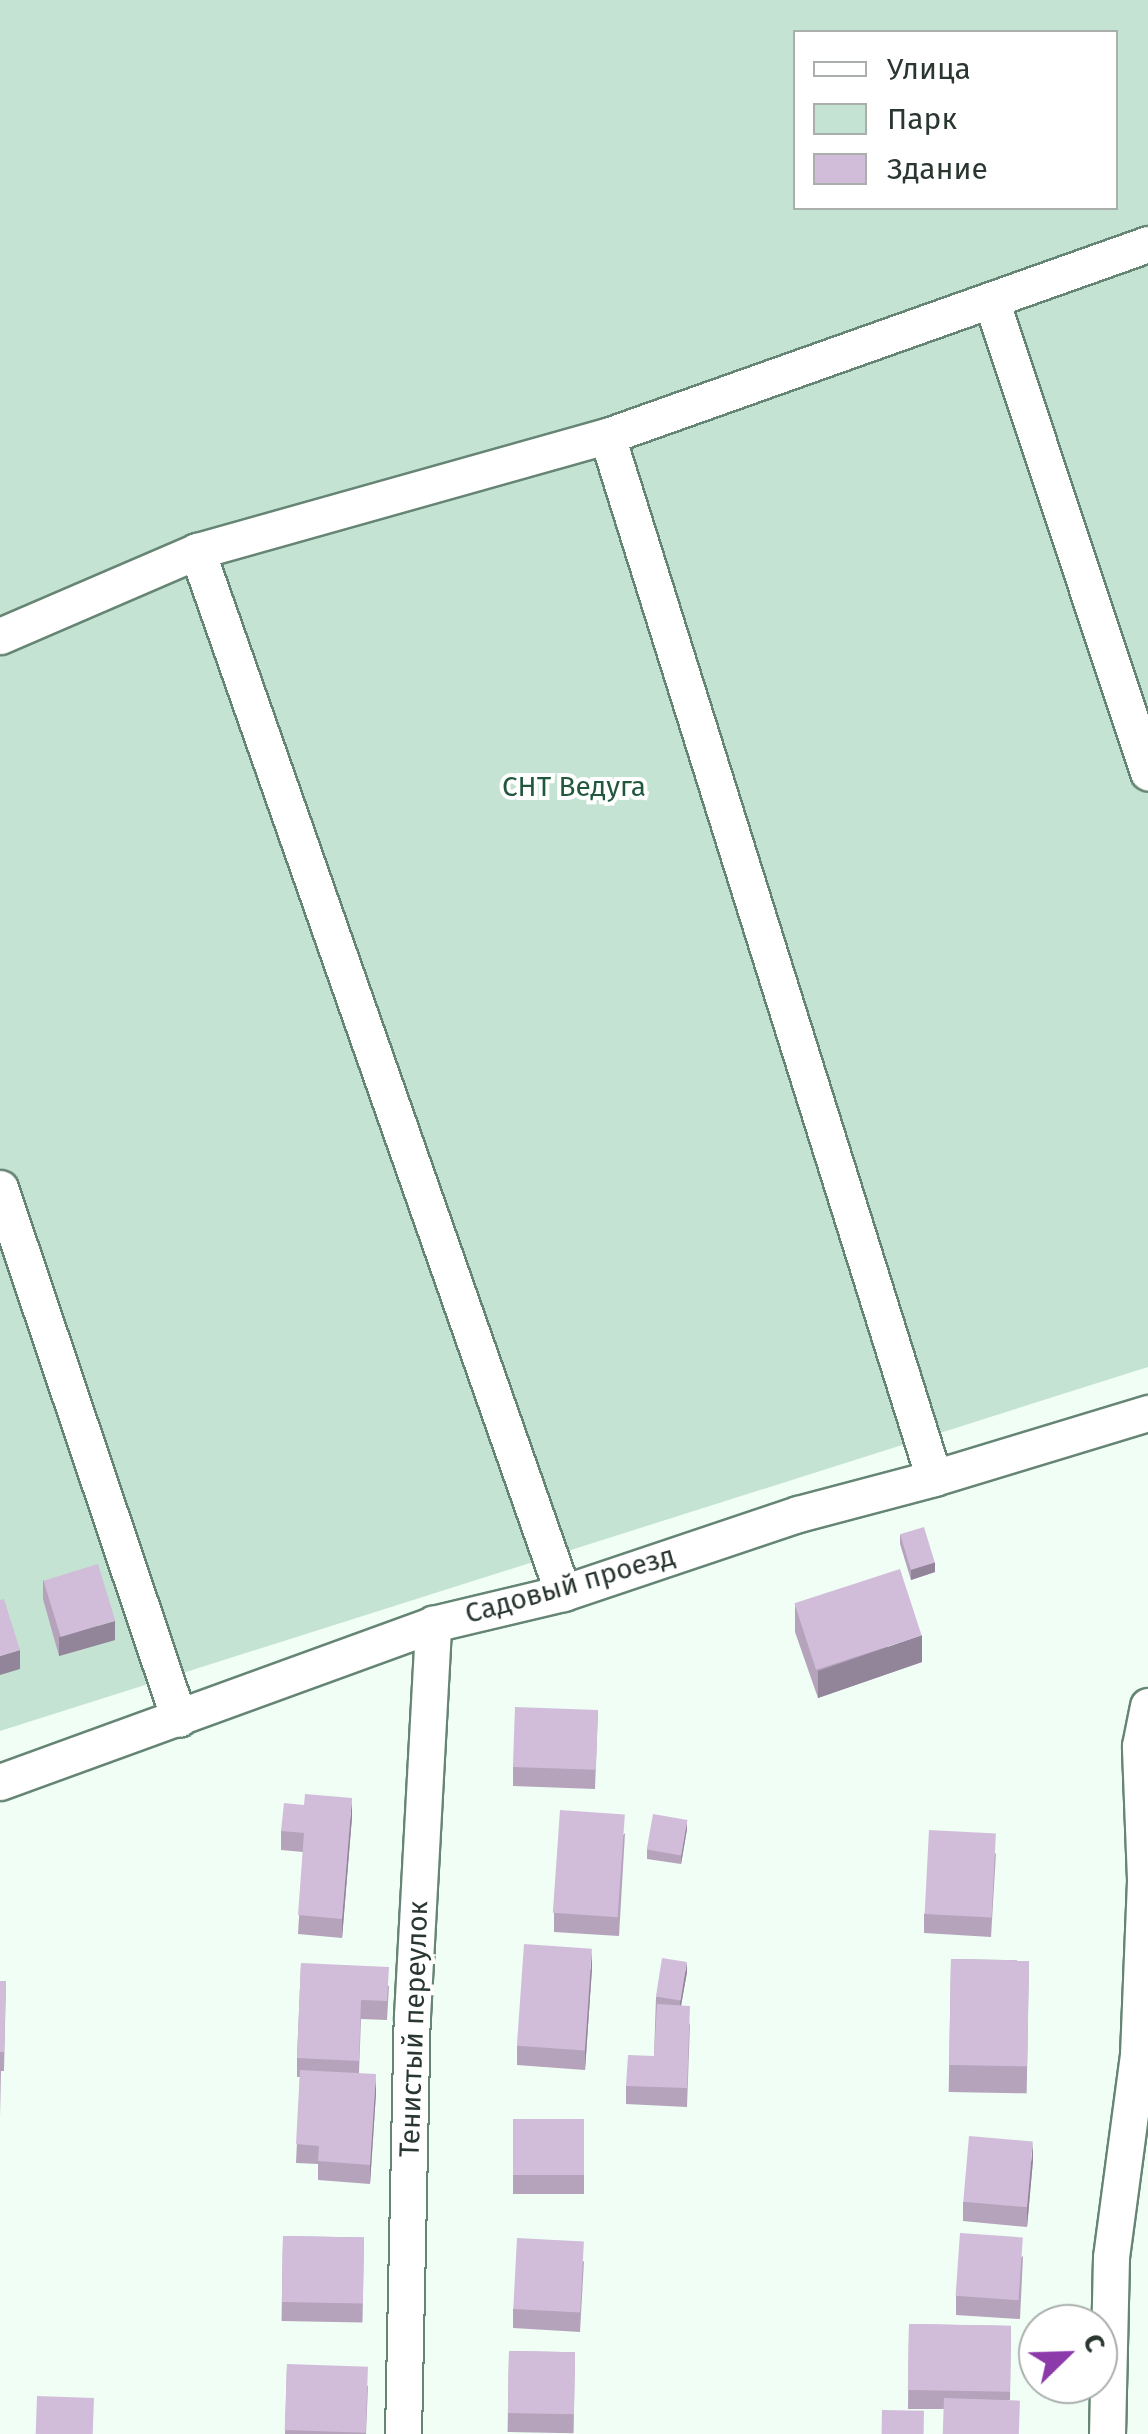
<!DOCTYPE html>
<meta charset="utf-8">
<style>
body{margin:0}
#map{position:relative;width:1148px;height:2434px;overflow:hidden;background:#f0fef6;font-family:"Fira Sans",sans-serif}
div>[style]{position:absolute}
.green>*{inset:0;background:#c5e3d2}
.roads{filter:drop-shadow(2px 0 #668574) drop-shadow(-2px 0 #668574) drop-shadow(0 2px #668574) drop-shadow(0 -2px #668574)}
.street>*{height:35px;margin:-17.5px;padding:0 17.5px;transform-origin:17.5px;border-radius:17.5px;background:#fff}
.wall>*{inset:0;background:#b4a3bb;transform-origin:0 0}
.shaded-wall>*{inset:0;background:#928499}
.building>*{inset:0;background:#d1bdda;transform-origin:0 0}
span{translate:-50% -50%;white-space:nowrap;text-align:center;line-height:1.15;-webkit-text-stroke:8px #fff;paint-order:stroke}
.park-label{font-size:28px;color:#21573d}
.street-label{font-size:28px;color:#2a3730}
.legend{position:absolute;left:793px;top:30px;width:325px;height:180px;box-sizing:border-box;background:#fff;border:2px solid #aaafac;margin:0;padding:12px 18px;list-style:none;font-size:30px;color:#2a3730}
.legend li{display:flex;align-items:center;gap:20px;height:50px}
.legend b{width:50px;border:2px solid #aaafac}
.north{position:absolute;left:1018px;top:2304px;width:100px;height:100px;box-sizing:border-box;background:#fff;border:2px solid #aaafac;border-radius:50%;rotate:67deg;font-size:28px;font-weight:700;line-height:40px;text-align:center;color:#2a3730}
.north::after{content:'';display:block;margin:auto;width:35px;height:45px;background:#8c3aaa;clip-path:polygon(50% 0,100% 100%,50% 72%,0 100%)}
</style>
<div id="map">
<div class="green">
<div style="clip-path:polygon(evenodd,0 0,1148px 0,1148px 1367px,0 1731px,0 0,796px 32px,1116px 32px,1116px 208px,796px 208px,796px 32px)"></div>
</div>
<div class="roads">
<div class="street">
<div style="left:991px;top:300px;width:498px;rotate:71.6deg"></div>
<div style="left:607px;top:436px;width:1092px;rotate:72.58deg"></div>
<div style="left:197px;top:551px;width:1104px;rotate:70.65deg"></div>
<div style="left:0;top:636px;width:215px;rotate:-23.3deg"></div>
<div style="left:197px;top:551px;width:426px;rotate:-15.7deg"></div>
<div style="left:607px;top:436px;width:574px;rotate:-19.54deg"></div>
<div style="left:0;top:1188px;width:560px;rotate:71.37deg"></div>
<div style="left:0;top:1782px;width:461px;rotate:-20deg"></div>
<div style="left:433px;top:1624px;width:134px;rotate:-13.4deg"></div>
<div style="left:563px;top:1593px;width:248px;rotate:-18.6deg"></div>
<div style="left:798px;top:1514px;width:141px;rotate:-14.8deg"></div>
<div style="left:934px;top:1478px;width:224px;rotate:-16.9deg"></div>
<div style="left:403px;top:2434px;width:418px;rotate:-88.8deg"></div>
<div style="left:412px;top:2016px;width:393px;rotate:-86.9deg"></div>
<div style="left:1107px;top:2434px;width:177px;rotate:-88.7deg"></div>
<div style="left:1111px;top:2257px;width:204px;rotate:-82.4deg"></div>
<div style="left:1138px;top:2055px;width:176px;rotate:-87.7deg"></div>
<div style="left:1145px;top:1879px;width:133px;rotate:-92.2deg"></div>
<div style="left:1140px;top:1746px;width:41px;rotate:-78.7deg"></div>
</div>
</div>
<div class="wall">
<div style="clip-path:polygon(900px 1534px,935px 1572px,911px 1580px,900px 1544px)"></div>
<div style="clip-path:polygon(43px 1580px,115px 1640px,59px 1656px,43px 1599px)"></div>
<div style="clip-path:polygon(795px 1605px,922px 1662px,818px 1698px,795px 1632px)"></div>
<div style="clip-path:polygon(598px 1710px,595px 1789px,513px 1786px,513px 1767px)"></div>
<div style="clip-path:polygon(352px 1817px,342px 1938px,298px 1934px,303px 1852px,281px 1850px,281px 1831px)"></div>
<div style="clip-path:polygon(687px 1829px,681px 1864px,647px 1859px,647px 1849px)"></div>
<div style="clip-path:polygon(625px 1833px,619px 1936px,554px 1932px,554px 1913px)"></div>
<div style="clip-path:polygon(996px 1853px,991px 1937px,924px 1933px,924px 1914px)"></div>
<div style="left:951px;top:1959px;width:78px;height:133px;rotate:1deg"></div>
<div style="clip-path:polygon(301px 1963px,389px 1986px,387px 2020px,361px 2019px,359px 2073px,376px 2093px,370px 2184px,318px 2180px,318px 2164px,296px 2163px,300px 2077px,297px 2077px,297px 2058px)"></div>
<div style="clip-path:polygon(592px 1968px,585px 2070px,517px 2065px,517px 2046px)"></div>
<div style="clip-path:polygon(687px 1972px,681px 2006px,690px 2025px,687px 2107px,626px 2104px,626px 2086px,654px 2056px,656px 1997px)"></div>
<div style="clip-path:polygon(0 1981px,6px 1981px,4px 2071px,1px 2071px,0 2117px)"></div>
<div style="left:513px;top:2119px;width:71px;height:75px"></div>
<div style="clip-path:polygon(1033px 2160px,1027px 2227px,963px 2221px,963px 2202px)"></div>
<div style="left:283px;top:2236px;width:81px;height:85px;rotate:1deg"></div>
<div style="clip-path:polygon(1023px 2256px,1020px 2319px,956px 2315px,956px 2296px)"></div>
<div style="clip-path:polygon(584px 2261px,580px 2332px,513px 2328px,513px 2309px)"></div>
<div style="clip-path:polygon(909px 2324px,1011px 2326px,1010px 2400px,943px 2409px,908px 2409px)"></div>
<div style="left:509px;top:2351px;width:66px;height:81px;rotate:1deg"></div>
<div style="clip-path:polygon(287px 2364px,368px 2386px,366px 2434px,285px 2434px)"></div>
</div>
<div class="shaded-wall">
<div style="clip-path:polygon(935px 1562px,935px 1572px,911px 1580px,911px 1570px)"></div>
<div style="clip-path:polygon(115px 1621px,115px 1640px,59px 1656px,59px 1637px)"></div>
<div style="clip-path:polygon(922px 1635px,922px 1662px,818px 1698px,818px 1671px)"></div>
<div style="clip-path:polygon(20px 1650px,20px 1669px,0 1675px,0 1656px)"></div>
<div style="clip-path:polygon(352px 1798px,352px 1817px,342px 1938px,342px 1919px)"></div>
<div style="clip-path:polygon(687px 1820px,687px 1829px,681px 1864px,681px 1855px)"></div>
<div style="clip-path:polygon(592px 1949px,592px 1968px,585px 2070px,585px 2051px)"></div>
<div style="clip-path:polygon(687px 1962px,687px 1972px,680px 2011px,680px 2001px)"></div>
<div style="clip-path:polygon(376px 2074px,376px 2093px,370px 2184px,370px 2165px)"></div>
<div style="clip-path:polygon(1033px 2142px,1033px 2160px,1027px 2227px,1027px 2208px)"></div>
</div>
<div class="building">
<div style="left:924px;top:1527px;width:37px;height:25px;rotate:73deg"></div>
<div style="left:98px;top:1564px;width:59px;height:57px;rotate:73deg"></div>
<div style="left:900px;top:1569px;width:70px;height:111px;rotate:72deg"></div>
<div style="clip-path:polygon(4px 1599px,20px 1650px,0 1656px,0 1600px)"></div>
<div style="left:515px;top:1707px;width:83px;height:60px;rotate:2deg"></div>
<div style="clip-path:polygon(305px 1794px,352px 1798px,342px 1919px,298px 1915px,304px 1833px,281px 1831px,284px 1803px,304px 1805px)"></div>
<div style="left:560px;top:1810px;width:65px;height:103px;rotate:4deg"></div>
<div style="left:653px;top:1814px;width:35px;height:36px;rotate:10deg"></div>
<div style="left:929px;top:1830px;width:67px;height:84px;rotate:3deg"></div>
<div style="left:524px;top:1944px;width:68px;height:102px;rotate:4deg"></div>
<div style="left:662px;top:1958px;width:25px;height:39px;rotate:9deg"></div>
<div style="left:951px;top:1959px;width:78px;height:106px;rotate:1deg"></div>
<div style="clip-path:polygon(301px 1963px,389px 1967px,387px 2001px,361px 2000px,359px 2061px,297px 2058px)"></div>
<div style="clip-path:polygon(0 1981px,6px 1981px,4px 2052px,0 2052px)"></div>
<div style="clip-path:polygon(657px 2004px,690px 2006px,687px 2088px,626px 2086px,628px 2055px,654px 2056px)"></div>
<div style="clip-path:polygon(300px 2070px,376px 2074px,370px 2165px,318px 2161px,319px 2146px,296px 2144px)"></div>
<div style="left:513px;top:2119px;width:71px;height:56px"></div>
<div style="left:969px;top:2136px;width:64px;height:66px;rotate:5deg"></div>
<div style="left:960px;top:2233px;width:63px;height:63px;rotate:4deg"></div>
<div style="left:283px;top:2236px;width:81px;height:66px;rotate:1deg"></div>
<div style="left:517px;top:2238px;width:67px;height:71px;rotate:3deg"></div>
<div style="left:909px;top:2324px;width:102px;height:66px;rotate:1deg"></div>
<div style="left:509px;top:2351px;width:66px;height:62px;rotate:1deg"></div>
<div style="left:287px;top:2364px;width:81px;height:66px;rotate:2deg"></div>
<div style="left:37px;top:2396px;width:57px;height:38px;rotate:2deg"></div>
<div style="left:944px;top:2398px;width:76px;height:36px;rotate:2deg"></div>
<div style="left:882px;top:2410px;width:42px;height:24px;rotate:1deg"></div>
</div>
<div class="park-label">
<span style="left:574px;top:787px">СНТ Ведуга</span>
</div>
<div class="street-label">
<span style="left:570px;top:1585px;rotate:-16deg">Садовый проезд</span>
<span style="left:414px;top:2029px;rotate:-88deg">Тенистый переулок</span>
</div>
<ul class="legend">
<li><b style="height:12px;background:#fff"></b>Улица</li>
<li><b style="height:28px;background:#c5e3d2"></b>Парк</li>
<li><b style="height:28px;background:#d1bdda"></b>Здание</li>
</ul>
<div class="north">С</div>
</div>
